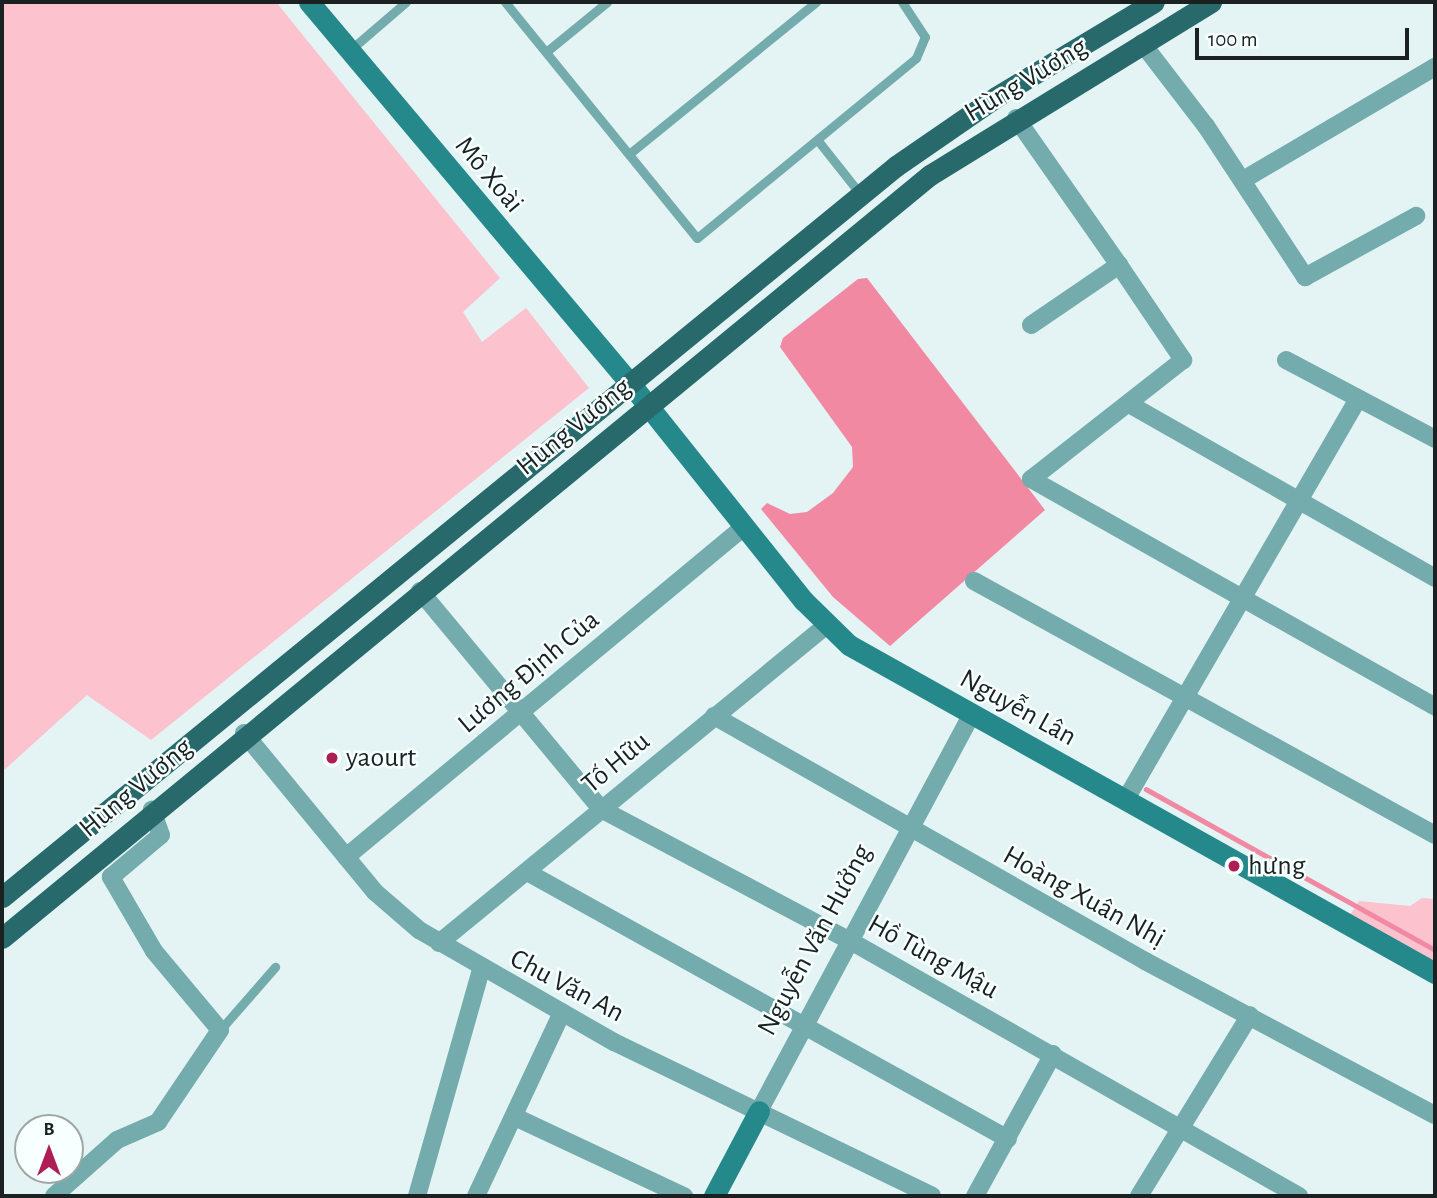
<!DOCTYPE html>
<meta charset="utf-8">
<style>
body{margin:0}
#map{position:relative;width:1437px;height:1198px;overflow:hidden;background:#e4f3f4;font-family:"Alegreya Sans",sans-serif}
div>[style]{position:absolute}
.green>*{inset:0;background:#fcc2ce}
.water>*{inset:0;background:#f189a3}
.stream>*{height:4.5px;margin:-2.25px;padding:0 2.25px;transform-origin:2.25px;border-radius:2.25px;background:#f189a3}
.lane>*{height:9px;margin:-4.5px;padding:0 4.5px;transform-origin:4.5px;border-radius:4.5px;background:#74abad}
.street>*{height:18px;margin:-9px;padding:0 9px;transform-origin:9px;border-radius:9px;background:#74abad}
.secondary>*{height:21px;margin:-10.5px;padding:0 10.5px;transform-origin:10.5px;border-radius:10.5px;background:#25898c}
.primary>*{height:21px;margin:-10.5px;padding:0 10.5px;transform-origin:10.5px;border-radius:10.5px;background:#28696b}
.dots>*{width:19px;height:19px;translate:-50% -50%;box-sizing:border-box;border:4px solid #f8ffff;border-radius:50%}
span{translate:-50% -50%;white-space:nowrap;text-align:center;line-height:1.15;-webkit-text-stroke:5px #f8ffff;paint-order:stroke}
.street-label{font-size:28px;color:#1b2121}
.poi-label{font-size:28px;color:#1b2121}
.left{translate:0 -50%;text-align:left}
.frame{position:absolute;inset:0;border:4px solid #1b2121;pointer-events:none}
.north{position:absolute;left:14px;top:1114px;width:70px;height:70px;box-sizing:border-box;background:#f8ffff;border:2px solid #a0a6a6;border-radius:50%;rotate:0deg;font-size:19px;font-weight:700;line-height:28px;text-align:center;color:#1b2121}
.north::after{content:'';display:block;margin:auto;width:24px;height:32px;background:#ae1e55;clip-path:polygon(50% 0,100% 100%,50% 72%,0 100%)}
.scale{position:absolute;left:1195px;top:28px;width:214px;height:32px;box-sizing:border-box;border:4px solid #1b2121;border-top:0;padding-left:9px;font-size:21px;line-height:24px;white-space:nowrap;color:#1b2121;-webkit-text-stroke:5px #f8ffff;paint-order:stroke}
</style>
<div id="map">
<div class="green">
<div style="clip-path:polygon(2px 2px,276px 2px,500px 278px,463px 312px,482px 342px,526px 308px,589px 388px,151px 740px,87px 695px,2px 772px)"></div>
<div style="clip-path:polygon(1422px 898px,1435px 899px,1435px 963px,1350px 915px,1359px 901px,1410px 906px)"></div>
</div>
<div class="water">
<div style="clip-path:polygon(867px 278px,1045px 510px,890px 646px,833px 597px,761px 509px,767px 503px,790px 514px,807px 512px,833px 493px,853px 467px,852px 447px,780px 347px,783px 338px,858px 279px)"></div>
</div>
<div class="stream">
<div style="left:1146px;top:789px;width:331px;rotate:29.1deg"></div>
</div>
<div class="lane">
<div style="left:505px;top:2px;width:304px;rotate:50.9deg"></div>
<div style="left:697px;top:238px;width:283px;rotate:-39.4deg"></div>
<div style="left:916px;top:58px;width:23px;rotate:-67deg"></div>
<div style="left:925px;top:37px;width:42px;rotate:-123.3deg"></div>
<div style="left:349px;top:51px;width:75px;rotate:-40.7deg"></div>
<div style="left:546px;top:52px;width:79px;rotate:-39.3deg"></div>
<div style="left:819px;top:142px;width:68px;rotate:51.6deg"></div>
<div style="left:629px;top:154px;width:241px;rotate:-39.1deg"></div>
<div style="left:220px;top:1030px;width:84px;rotate:-48.9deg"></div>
</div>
<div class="street">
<div style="left:1142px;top:43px;width:105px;rotate:52.4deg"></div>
<div style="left:1206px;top:126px;width:181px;rotate:56.7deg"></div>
<div style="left:1305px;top:277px;width:127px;rotate:-28.8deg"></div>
<div style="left:1016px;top:118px;width:179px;rotate:55deg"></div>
<div style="left:1243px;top:180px;width:223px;rotate:-30.5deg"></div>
<div style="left:1031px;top:325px;width:107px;rotate:-34.3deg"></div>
<div style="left:1119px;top:265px;width:115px;rotate:56deg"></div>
<div style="left:1183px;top:360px;width:193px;rotate:141.9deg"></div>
<div style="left:1031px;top:479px;width:464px;rotate:29.4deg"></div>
<div style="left:1286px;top:360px;width:169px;rotate:27.9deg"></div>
<div style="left:1129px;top:404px;width:352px;rotate:29.6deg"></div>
<div style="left:974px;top:581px;width:526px;rotate:28.85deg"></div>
<div style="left:420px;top:591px;width:283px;rotate:50.3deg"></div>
<div style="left:601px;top:809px;width:278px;rotate:27.9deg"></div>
<div style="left:847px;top:939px;width:520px;rotate:29.62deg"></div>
<div style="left:714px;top:716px;width:496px;rotate:29.6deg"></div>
<div style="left:1145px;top:961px;width:328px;rotate:28deg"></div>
<div style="left:244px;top:733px;width:206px;rotate:50.5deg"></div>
<div style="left:375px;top:892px;width:58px;rotate:40.8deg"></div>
<div style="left:419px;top:930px;width:225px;rotate:29.9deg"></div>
<div style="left:614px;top:1042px;width:353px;rotate:25.8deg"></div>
<div style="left:1126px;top:799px;width:463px;rotate:-59.9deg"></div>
<div style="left:346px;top:857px;width:518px;rotate:-39.68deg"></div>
<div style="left:527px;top:872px;width:550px;rotate:29.03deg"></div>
<div style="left:439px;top:943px;width:503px;rotate:-39.35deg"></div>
<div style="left:759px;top:1111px;width:451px;rotate:-61.8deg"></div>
<div style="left:515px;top:1117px;width:187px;rotate:25.1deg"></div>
<div style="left:54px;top:1196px;width:84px;rotate:-41.6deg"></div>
<div style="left:117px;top:1140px;width:45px;rotate:-23.7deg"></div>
<div style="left:158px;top:1122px;width:111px;rotate:-56deg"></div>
<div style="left:220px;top:1030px;width:103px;rotate:-129.9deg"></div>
<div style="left:154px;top:951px;width:86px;rotate:-120.2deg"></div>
<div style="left:111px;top:877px;width:65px;rotate:-40deg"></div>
<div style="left:161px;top:835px;width:27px;rotate:-110deg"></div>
<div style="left:417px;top:1196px;width:235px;rotate:-74.2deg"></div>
<div style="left:476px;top:1196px;width:203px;rotate:-64.9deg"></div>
<div style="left:975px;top:1196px;width:162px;rotate:-61.2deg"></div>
<div style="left:1139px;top:1196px;width:212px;rotate:-58.5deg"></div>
</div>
<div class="secondary">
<div style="left:309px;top:2px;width:497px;rotate:49.9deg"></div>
<div style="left:629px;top:382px;width:280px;rotate:51.4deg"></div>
<div style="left:804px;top:601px;width:63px;rotate:44.4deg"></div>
<div style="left:849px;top:645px;width:672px;rotate:29.24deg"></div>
<div style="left:714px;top:1196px;width:96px;rotate:-62.1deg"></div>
</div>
<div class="primary">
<div style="left:2px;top:897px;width:1155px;rotate:-39.27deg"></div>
<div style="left:896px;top:166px;width:121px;rotate:-34.6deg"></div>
<div style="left:996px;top:97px;width:184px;rotate:-31deg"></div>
<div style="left:2px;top:938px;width:1201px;rotate:-39.43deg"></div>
<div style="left:930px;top:175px;width:330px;rotate:-31.6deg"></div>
</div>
<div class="dots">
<div style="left:332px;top:758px;background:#ae1e55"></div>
<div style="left:1234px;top:866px;background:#ae1e55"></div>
</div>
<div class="street-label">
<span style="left:1026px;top:80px;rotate:-31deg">Hùng Vương</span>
<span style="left:489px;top:175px;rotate:50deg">Mô Xoài</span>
<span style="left:574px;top:427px;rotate:-39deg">Hùng Vương</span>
<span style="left:529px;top:672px;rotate:-40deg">Lương Định Của</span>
<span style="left:1018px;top:708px;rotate:29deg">Nguyễn Lân</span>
<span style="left:616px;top:763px;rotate:-40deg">Tố Hữu</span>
<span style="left:136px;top:788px;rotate:-40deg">Hùng Vương</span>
<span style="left:1084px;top:897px;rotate:29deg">Hoàng Xuân Nhị</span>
<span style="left:815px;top:940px;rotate:-62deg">Nguyễn Văn Hưởng</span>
<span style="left:933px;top:957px;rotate:29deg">Hồ Tùng Mậu</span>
<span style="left:567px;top:986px;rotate:28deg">Chu Văn An</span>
</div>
<div class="poi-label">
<span class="left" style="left:346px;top:758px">yaourt</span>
<span class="left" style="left:1248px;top:866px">hưng</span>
</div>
<div class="frame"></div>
<div class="north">B</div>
<div class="scale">100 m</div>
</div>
